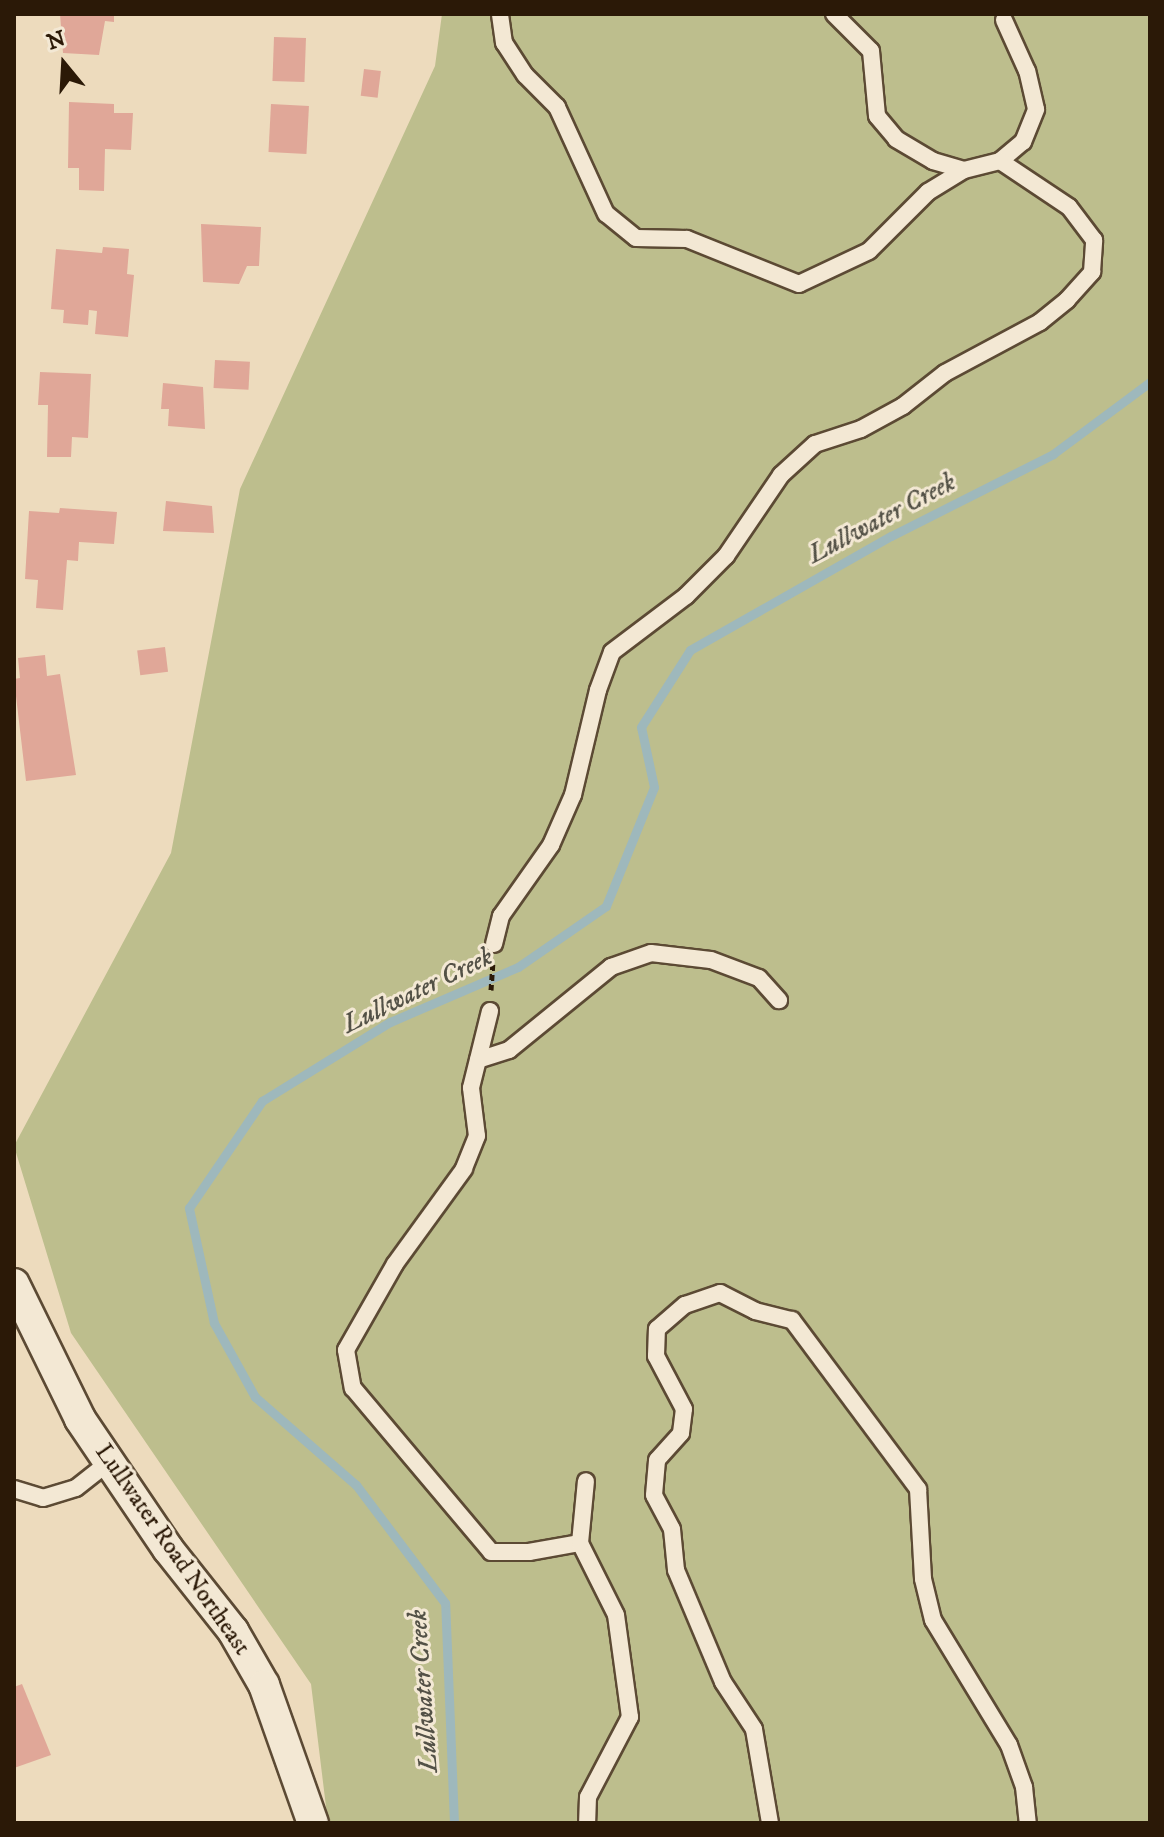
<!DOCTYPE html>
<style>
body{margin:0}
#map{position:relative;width:1164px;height:1837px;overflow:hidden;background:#eddbbd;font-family:"IM FELL DW Pica",serif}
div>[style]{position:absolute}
.green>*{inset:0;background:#bdbe8d}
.stream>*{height:9px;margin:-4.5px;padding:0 4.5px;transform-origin:4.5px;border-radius:4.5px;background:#9eb8bc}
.building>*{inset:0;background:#e0a798;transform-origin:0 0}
.path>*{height:5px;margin-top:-2.5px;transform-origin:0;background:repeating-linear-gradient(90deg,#2b1907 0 6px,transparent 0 10px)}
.roads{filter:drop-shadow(2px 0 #5c4a34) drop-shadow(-2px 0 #5c4a34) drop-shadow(0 2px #5c4a34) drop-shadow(0 -2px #5c4a34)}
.lane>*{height:16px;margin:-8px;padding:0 8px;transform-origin:8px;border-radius:8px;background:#f3e8d4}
.street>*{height:30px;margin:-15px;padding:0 15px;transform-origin:15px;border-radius:15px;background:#f3e8d4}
span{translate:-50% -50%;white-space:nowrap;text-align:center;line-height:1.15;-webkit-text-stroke:6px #f3e8d4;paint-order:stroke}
.street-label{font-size:24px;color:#2b1907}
.water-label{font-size:26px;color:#535146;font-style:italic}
.frame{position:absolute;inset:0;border:16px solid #2b1907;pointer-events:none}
.north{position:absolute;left:24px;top:24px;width:80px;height:80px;-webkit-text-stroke:6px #f3e8d4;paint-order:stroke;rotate:342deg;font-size:22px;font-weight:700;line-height:32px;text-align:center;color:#2b1907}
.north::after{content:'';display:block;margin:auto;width:28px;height:36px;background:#2b1907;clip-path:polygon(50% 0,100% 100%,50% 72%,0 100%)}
</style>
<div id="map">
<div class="green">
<div style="clip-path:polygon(442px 14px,1150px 14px,1150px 1823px,328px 1823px,311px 1684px,71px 1333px,14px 1146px,171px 853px,240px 489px,435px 66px)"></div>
</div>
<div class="stream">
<div style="left:454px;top:1823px;width:220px;rotate:-92.3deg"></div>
<div style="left:445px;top:1603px;width:148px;rotate:-127deg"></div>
<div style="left:356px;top:1485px;width:134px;rotate:-138.9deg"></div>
<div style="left:255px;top:1397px;width:85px;rotate:-119deg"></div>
<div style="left:214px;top:1323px;width:118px;rotate:-102.3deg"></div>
<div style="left:189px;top:1208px;width:130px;rotate:-55.7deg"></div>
<div style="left:262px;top:1101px;width:150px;rotate:-31.7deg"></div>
<div style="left:390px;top:1022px;width:139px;rotate:-23.3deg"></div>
<div style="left:518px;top:967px;width:107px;rotate:-34.7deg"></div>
<div style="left:606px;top:906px;width:128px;rotate:-68deg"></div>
<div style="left:654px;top:787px;width:61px;rotate:-102.2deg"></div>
<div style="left:641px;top:727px;width:91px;rotate:-57.5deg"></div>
<div style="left:690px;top:650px;width:231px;rotate:-29.6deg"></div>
<div style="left:891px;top:536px;width:182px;rotate:-26.8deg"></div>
<div style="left:1053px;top:454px;width:121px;rotate:-36.6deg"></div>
</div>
<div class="building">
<div style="clip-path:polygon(60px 14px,114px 14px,114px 22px,105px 21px,99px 55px,63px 53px)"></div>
<div style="left:274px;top:37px;width:32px;height:44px;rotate:2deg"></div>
<div style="left:364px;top:69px;width:17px;height:27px;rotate:7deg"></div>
<div style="clip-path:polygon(69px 102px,114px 104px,114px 113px,133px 113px,131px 150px,105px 149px,104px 191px,79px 190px,79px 168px,68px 168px)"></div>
<div style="left:271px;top:104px;width:38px;height:48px;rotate:3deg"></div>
<div style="clip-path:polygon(201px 224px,261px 227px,259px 266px,247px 266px,239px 284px,203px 282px)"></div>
<div style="clip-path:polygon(103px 247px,129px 249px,127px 274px,134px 275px,128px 337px,95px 334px,97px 311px,89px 310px,88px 325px,63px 323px,64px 310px,51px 309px,56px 249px,102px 253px)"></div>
<div style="left:215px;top:360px;width:35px;height:28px;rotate:3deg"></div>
<div style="clip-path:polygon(40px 372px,91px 374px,88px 438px,72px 437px,71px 457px,47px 457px,48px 405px,38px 405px)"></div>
<div style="clip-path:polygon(163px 383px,203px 387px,205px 429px,168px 426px,169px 409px,161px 409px)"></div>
<div style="clip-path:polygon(166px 501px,212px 506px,214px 533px,163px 531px)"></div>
<div style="clip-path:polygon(60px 508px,117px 512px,114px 544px,79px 542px,78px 561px,67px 560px,63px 610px,36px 608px,38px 580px,25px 579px,29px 511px,59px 513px)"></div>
<div style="left:165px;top:647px;width:25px;height:28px;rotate:83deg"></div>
<div style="clip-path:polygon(45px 655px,47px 676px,60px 674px,76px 775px,26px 781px,14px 679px,20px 678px,18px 658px)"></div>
<div style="clip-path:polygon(22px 1684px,51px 1755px,14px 1768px,14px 1687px)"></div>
</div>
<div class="path">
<div style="left:491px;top:990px;width:26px;rotate:-86deg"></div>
</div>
<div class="roads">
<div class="lane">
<div style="left:834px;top:14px;width:52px;rotate:45deg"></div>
<div style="left:871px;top:51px;width:65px;rotate:84.7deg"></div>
<div style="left:877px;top:116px;width:30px;rotate:50deg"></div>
<div style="left:896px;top:139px;width:43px;rotate:30.7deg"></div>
<div style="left:933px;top:161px;width:32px;rotate:16deg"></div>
<div style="left:1000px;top:161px;width:30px;rotate:-40deg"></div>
<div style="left:1023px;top:142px;width:35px;rotate:-68deg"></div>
<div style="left:1036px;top:109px;width:39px;rotate:-103deg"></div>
<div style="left:1027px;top:71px;width:56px;rotate:-114.3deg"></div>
<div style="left:494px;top:944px;width:29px;rotate:-76deg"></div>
<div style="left:501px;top:916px;width:87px;rotate:-54.8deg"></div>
<div style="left:551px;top:845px;width:55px;rotate:-66.3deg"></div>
<div style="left:573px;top:795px;width:108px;rotate:-76.6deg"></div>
<div style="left:598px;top:690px;width:40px;rotate:-69.8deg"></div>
<div style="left:612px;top:652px;width:93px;rotate:-37.1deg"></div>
<div style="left:686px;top:596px;width:57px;rotate:-45deg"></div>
<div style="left:726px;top:556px;width:98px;rotate:-55.8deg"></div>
<div style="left:781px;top:475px;width:46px;rotate:-42.4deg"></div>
<div style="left:815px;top:444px;width:48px;rotate:-18.1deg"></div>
<div style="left:861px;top:429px;width:48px;rotate:-28.7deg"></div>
<div style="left:903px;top:406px;width:53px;rotate:-38.2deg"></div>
<div style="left:945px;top:373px;width:108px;rotate:-28.2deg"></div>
<div style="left:1040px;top:322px;width:35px;rotate:-39deg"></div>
<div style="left:1067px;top:300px;width:38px;rotate:-48deg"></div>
<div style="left:1092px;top:272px;width:32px;rotate:-86deg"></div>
<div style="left:1094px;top:240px;width:41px;rotate:-127.1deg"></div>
<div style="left:1069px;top:207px;width:83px;rotate:-146.3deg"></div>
<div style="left:1000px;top:161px;width:37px;rotate:166deg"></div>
<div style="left:964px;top:170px;width:42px;rotate:148.6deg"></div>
<div style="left:928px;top:192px;width:83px;rotate:135deg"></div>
<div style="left:869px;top:251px;width:77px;rotate:154.8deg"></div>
<div style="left:799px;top:284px;width:121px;rotate:-158.1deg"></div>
<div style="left:687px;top:239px;width:51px;rotate:-178.9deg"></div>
<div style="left:636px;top:238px;width:38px;rotate:-141deg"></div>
<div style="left:606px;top:214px;width:118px;rotate:-114.6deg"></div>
<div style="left:557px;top:107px;width:45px;rotate:-135deg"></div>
<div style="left:525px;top:75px;width:38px;rotate:-123deg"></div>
<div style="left:504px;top:43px;width:29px;rotate:-98deg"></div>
<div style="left:490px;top:1011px;width:79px;rotate:103.9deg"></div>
<div style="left:471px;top:1088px;width:48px;rotate:82.9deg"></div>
<div style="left:477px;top:1136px;width:35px;rotate:112deg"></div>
<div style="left:464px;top:1169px;width:117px;rotate:126deg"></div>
<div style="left:395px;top:1264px;width:99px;rotate:119.7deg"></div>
<div style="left:346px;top:1350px;width:39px;rotate:80deg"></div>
<div style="left:353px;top:1388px;width:214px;rotate:49.9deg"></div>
<div style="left:491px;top:1552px;width:38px"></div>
<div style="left:529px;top:1552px;width:52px;rotate:-10deg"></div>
<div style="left:580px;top:1543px;width:80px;rotate:63.4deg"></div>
<div style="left:616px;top:1615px;width:103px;rotate:82.2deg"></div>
<div style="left:630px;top:1717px;width:90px;rotate:117.7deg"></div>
<div style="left:588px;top:1797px;width:26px;rotate:92deg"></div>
<div style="left:478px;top:1060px;width:33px;rotate:-18deg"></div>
<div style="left:509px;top:1050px;width:132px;rotate:-39.1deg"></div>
<div style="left:611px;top:967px;width:42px;rotate:-19.3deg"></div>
<div style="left:651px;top:953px;width:60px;rotate:6.7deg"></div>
<div style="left:711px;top:960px;width:51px;rotate:20.6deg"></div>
<div style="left:759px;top:978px;width:30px;rotate:48deg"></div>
<div style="left:14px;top:1489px;width:30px;rotate:17deg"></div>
<div style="left:43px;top:1498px;width:34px;rotate:-17deg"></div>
<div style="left:76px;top:1488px;width:42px;rotate:-38.2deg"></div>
<div style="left:580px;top:1543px;width:62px;rotate:-84.5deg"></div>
<div style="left:770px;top:1823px;width:95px;rotate:-99.7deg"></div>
<div style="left:754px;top:1729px;width:56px;rotate:-123.4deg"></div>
<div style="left:723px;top:1682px;width:121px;rotate:-112.8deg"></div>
<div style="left:676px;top:1570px;width:41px;rotate:-95.6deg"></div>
<div style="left:672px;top:1529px;width:38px;rotate:-118deg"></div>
<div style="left:654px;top:1495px;width:35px;rotate:-85deg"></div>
<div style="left:657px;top:1460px;width:36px;rotate:-48deg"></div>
<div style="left:681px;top:1433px;width:24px;rotate:-83deg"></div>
<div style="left:684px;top:1409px;width:60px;rotate:-117.8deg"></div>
<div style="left:656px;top:1356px;width:27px;rotate:-88deg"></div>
<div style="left:657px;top:1329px;width:37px;rotate:-41deg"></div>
<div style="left:685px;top:1305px;width:37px;rotate:-19deg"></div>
<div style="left:720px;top:1293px;width:39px;rotate:27deg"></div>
<div style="left:755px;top:1311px;width:38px;rotate:14deg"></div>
<div style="left:792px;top:1320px;width:211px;rotate:53.3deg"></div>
<div style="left:918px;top:1489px;width:90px;rotate:86.8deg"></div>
<div style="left:923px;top:1579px;width:42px;rotate:76.3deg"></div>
<div style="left:933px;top:1620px;width:146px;rotate:58.7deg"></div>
<div style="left:1009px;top:1745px;width:45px;rotate:70.3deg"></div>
<div style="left:1024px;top:1787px;width:36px;rotate:84deg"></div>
</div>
<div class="street">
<div style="left:14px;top:1284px;width:150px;rotate:63.9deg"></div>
<div style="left:80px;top:1419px;width:157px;rotate:55.9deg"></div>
<div style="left:168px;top:1549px;width:105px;rotate:51.6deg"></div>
<div style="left:233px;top:1631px;width:62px;rotate:60.1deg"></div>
<div style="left:264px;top:1685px;width:146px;rotate:70.5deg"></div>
</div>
</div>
<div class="street-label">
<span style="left:172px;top:1550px;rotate:55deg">Lullwater Road Northeast</span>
</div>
<div class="water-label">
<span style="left:882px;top:519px;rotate:-28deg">Lullwater Creek</span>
<span style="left:418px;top:991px;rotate:-26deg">Lullwater Creek</span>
<span style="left:424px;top:1691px;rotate:-94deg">Lullwater Creek</span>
</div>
<div class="frame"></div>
<div class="north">N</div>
</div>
